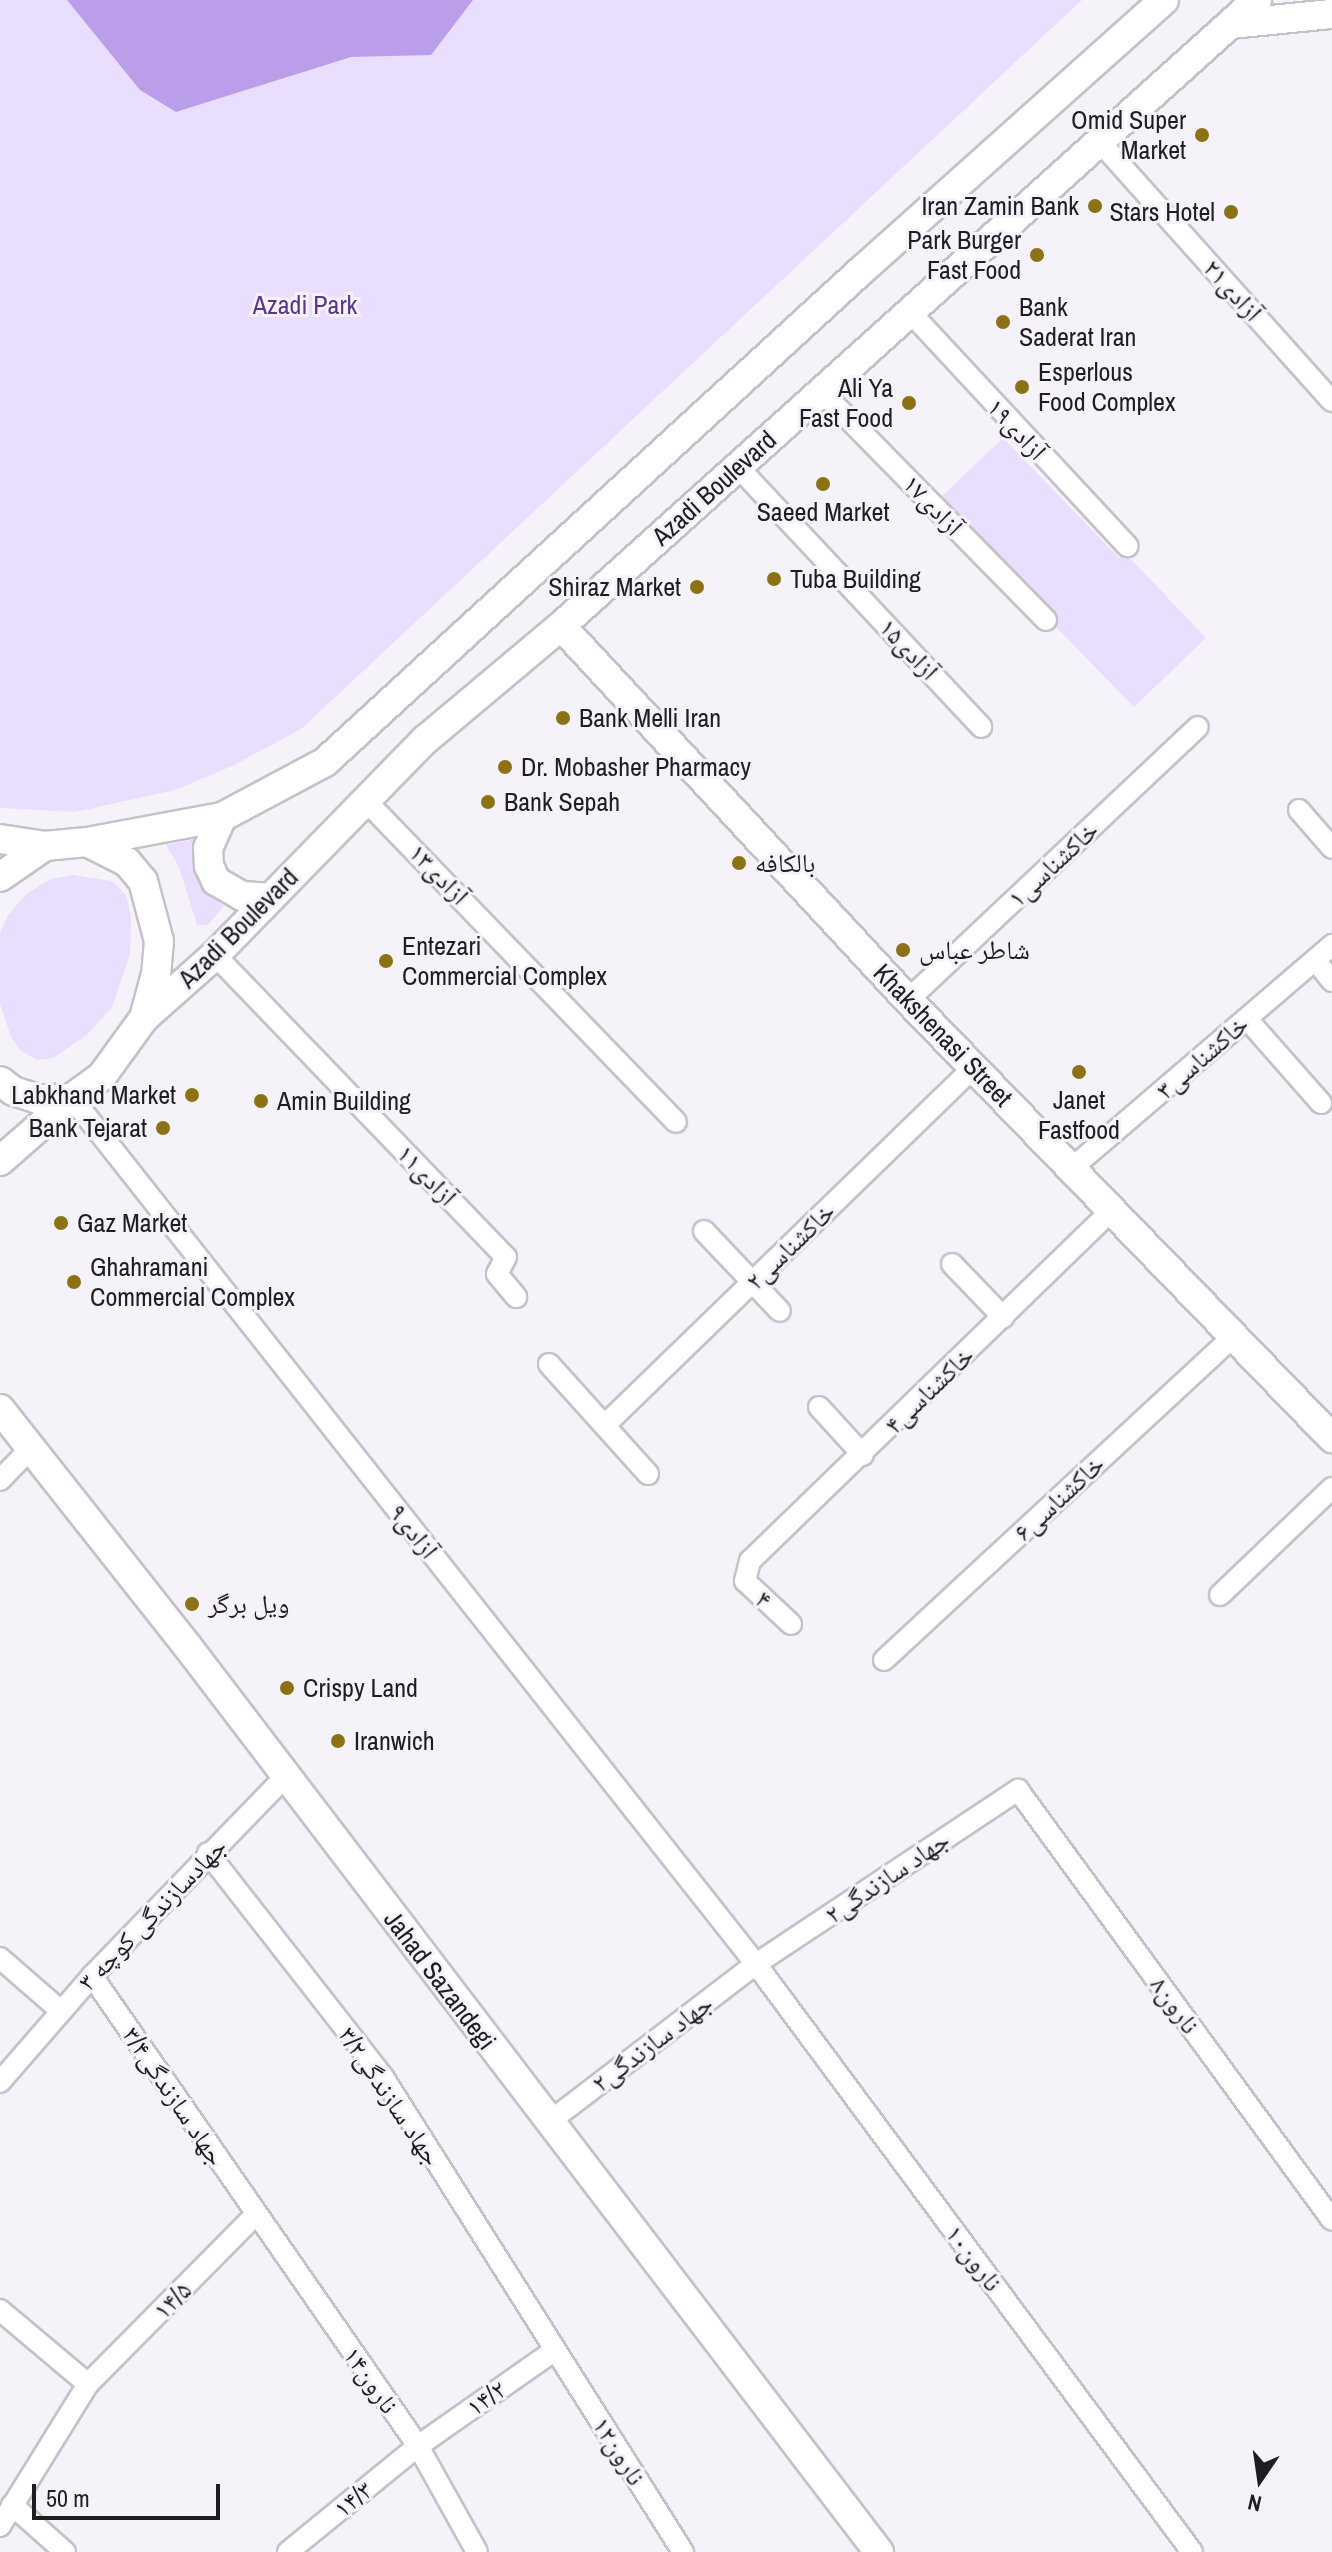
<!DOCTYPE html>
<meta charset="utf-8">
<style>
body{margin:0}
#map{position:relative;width:1332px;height:2552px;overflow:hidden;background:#f5f3f9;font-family:"Archivo Narrow","Noto Naskh Arabic",sans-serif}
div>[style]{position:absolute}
.green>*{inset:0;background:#e9defd}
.water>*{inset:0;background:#bb9eea}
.roads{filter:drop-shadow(2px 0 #c4c2c8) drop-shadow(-2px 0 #c4c2c8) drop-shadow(0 2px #c4c2c8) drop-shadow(0 -2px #c4c2c8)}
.street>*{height:20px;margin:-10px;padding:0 10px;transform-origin:10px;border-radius:10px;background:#fff}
.secondary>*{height:28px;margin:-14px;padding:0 14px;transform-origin:14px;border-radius:14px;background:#fff}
.dots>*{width:22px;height:22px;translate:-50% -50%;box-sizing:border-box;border:4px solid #f5f3f9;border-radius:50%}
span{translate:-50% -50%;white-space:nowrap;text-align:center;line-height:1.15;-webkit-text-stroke:6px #f5f3f9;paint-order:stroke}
.poi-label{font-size:26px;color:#1e1e20}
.right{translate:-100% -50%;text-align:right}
.left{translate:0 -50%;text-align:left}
.street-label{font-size:26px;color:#1e1e20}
.park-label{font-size:26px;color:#5c348c}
.north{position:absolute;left:1220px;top:2440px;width:80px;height:80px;-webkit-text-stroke:6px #f5f3f9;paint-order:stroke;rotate:193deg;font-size:22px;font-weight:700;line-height:32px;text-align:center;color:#1e1e20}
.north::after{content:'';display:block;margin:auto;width:28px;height:36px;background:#1e1e20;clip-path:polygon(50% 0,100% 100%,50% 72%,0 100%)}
.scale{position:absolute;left:32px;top:2484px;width:188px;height:36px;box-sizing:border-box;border:4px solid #1e1e20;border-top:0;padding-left:10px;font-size:24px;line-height:28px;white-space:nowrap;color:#1e1e20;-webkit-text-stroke:6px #f5f3f9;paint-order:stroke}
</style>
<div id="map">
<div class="green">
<div style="clip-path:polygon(0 0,1082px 0,301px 729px,232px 766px,175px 790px,75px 812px,0 808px)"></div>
<div style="clip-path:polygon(1003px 438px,1119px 558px,1125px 553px,1206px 638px,1134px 707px,1053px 624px,1058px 618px,942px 496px)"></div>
<div style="clip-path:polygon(196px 839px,193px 856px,196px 877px,208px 895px,224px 906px,208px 925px,197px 925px,179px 867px,166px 845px)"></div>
<div style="clip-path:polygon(73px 875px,112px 881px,126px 895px,131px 917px,130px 954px,112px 1007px,88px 1034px,53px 1058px,37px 1060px,20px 1050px,11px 1037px,0 1004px,0 933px,8px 915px,26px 894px,51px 879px)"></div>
</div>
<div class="water">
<div style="clip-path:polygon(67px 0,473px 0,431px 55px,351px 57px,176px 112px,140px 90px)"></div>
</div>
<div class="roads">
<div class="street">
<div style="left:1101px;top:143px;width:346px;rotate:48.2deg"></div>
<div style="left:909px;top:311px;width:321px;rotate:47.1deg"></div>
<div style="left:821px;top:391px;width:321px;rotate:45.5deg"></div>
<div style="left:738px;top:467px;width:356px;rotate:46.9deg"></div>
<div style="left:366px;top:801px;width:446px;rotate:46deg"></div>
<div style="left:1299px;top:810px;width:50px;rotate:49deg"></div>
<div style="left:215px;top:955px;width:419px;rotate:46.1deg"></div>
<div style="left:506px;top:1257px;width:19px;rotate:118deg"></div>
<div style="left:497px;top:1274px;width:30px;rotate:50deg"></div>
<div style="left:1315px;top:960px;width:27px;rotate:51deg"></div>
<div style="left:908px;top:1000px;width:398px;rotate:-43.3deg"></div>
<div style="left:1247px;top:1019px;width:112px;rotate:48.6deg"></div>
<div style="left:72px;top:1098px;width:1104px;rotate:51.7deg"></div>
<div style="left:756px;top:1964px;width:732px;rotate:53.44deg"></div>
<div style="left:1072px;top:1168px;width:343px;rotate:-40.6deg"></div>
<div style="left:704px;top:1231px;width:110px;rotate:46.5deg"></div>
<div style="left:952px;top:1264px;width:74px;rotate:46.1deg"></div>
<div style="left:549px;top:1364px;width:148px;rotate:48deg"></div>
<div style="left:819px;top:1407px;width:65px;rotate:47.5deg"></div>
<div style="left:606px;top:1424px;width:513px;rotate:-44.13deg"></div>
<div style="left:0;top:1480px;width:46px;rotate:-45.9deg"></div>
<div style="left:1220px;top:1595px;width:155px;rotate:-43.7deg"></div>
<div style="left:791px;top:1624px;width:63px;rotate:-136.9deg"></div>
<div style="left:745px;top:1581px;width:21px;rotate:-76deg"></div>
<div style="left:750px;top:1561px;width:504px;rotate:-44.12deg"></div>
<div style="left:884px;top:1660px;width:477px;rotate:-42.8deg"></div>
<div style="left:208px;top:1853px;width:284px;rotate:52deg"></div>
<div style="left:383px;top:2077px;width:562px;rotate:57.72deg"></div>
<div style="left:0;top:1958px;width:81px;rotate:41deg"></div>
<div style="left:92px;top:1976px;width:572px;rotate:55.25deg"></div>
<div style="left:418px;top:2446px;width:121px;rotate:60.9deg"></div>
<div style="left:0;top:2082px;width:140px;rotate:-49deg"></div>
<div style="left:92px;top:1976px;width:277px;rotate:-45.9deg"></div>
<div style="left:549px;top:2122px;width:260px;rotate:-37.4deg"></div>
<div style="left:756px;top:1964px;width:315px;rotate:-33.6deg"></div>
<div style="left:1018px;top:1790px;width:532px;rotate:53.86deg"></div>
<div style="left:0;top:2310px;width:115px;rotate:40.1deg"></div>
<div style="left:12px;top:2505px;width:71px;rotate:41.6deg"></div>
<div style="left:0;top:2526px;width:167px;rotate:-58.2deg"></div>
<div style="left:88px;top:2384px;width:238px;rotate:-45.3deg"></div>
<div style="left:288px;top:2552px;width:168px;rotate:-39.2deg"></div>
<div style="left:418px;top:2446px;width:167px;rotate:-35deg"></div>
</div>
<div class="secondary">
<div style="left:1231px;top:24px;width:101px;rotate:-5.7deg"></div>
<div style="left:561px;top:626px;width:510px;rotate:47.14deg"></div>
<div style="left:908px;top:1000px;width:610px;rotate:45.93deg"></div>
<div style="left:222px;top:817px;width:34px;rotate:114deg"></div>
<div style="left:208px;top:848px;width:18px;rotate:87deg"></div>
<div style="left:209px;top:866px;width:17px;rotate:65deg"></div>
<div style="left:216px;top:881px;width:30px;rotate:30deg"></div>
<div style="left:242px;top:896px;width:26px;rotate:4deg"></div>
<div style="left:0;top:839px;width:46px;rotate:8.8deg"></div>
<div style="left:87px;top:842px;width:137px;rotate:-10.5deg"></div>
<div style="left:222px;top:817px;width:117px;rotate:-28.1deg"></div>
<div style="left:325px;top:762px;width:728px;rotate:-42.5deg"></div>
<div style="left:862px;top:270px;width:405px;rotate:-41.8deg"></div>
<div style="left:0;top:877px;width:55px;rotate:-34.6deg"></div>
<div style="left:45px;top:846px;width:42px;rotate:-5.4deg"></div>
<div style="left:87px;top:842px;width:45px;rotate:26.6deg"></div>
<div style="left:127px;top:862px;width:25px;rotate:50deg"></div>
<div style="left:143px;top:881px;width:62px;rotate:75.1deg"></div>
<div style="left:159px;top:941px;width:33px;rotate:95deg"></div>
<div style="left:156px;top:974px;width:46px;rotate:105.3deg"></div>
<div style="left:144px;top:1018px;width:72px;rotate:125.9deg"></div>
<div style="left:102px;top:1076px;width:37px;rotate:144deg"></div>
<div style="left:72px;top:1098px;width:34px;rotate:178deg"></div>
<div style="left:38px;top:1099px;width:26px;rotate:-162deg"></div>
<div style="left:13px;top:1091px;width:16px;rotate:-142deg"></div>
<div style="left:144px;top:1018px;width:95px;rotate:-41.6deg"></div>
<div style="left:215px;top:955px;width:301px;rotate:-45.7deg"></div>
<div style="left:425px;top:740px;width:177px;rotate:-40deg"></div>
<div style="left:561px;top:626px;width:936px;rotate:-41.97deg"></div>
<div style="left:0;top:1161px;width:96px;rotate:-41.2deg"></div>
<div style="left:0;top:1409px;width:303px;rotate:51.7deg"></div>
<div style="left:188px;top:1647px;width:1139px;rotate:52.64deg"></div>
</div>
</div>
<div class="dots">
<div style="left:1202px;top:135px;background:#8c7115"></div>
<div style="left:1095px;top:206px;background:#8c7115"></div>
<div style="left:1231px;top:212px;background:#8c7115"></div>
<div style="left:1037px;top:255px;background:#8c7115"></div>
<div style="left:1003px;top:322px;background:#8c7115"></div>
<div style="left:1022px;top:387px;background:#8c7115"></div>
<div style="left:909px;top:403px;background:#8c7115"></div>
<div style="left:823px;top:484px;background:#8c7115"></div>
<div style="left:774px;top:579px;background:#8c7115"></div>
<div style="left:697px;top:587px;background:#8c7115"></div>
<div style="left:563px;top:718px;background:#8c7115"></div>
<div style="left:505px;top:767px;background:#8c7115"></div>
<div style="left:488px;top:802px;background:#8c7115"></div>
<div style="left:739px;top:863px;background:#8c7115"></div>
<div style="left:903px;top:950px;background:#8c7115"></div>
<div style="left:386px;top:961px;background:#8c7115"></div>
<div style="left:1079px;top:1072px;background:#8c7115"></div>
<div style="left:192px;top:1095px;background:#8c7115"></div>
<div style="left:261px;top:1101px;background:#8c7115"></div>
<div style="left:163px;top:1128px;background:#8c7115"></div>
<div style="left:61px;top:1223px;background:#8c7115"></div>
<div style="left:74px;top:1282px;background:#8c7115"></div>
<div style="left:192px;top:1604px;background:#8c7115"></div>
<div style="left:287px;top:1688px;background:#8c7115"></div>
<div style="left:338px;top:1741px;background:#8c7115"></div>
</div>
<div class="poi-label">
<span class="right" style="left:1186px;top:135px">Omid Super<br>Market</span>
<span class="right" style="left:1079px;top:206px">Iran Zamin Bank</span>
<span class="right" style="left:1215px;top:212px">Stars Hotel</span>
<span class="right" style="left:1021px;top:255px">Park Burger<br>Fast Food</span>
<span class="left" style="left:1019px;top:322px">Bank<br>Saderat Iran</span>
<span class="left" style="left:1038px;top:387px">Esperlous<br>Food Complex</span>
<span class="right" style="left:893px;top:403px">Ali Ya<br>Fast Food</span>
<span style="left:823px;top:512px">Saeed Market</span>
<span class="left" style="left:790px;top:579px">Tuba Building</span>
<span class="right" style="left:681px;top:587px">Shiraz Market</span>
<span class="left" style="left:579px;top:718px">Bank Melli Iran</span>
<span class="left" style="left:521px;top:767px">Dr. Mobasher Pharmacy</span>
<span class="left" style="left:504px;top:802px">Bank Sepah</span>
<span class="left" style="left:755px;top:863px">بالکافه</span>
<span class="left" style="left:402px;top:961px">Entezari<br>Commercial Complex</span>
<span class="left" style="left:919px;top:950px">شاطر عباس</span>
<span class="right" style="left:176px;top:1095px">Labkhand Market</span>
<span style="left:1079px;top:1115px">Janet<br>Fastfood</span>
<span class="left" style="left:277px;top:1101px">Amin Building</span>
<span class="right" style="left:147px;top:1128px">Bank Tejarat</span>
<span class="left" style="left:77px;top:1223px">Gaz Market</span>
<span class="left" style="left:90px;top:1282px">Ghahramani<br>Commercial Complex</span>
<span class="left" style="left:208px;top:1604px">ویل برگر</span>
<span class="left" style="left:303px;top:1688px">Crispy Land</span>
<span class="left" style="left:354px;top:1741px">Iranwich</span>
</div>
<div class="street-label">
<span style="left:1233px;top:290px;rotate:48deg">آزادی۲۱</span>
<span style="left:1017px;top:429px;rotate:47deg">آزادی۱۹</span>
<span style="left:714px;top:488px;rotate:-42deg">Azadi Boulevard</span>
<span style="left:933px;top:505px;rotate:46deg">آزادی۱۷</span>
<span style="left:909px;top:649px;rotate:47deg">آزادی۱۵</span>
<span style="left:1053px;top:864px;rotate:-43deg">خاکشناسی۱</span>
<span style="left:439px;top:874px;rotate:46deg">آزادی۱۳</span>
<span style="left:238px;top:928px;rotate:-45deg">Azadi Boulevard</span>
<span style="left:943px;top:1035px;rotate:46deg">Khakshenasi Street</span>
<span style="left:1202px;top:1057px;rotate:-41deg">خاکشناسی۳</span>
<span style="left:427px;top:1175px;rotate:46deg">آزادی۱۱</span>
<span style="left:790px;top:1246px;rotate:-44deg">خاکشناسی۲</span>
<span style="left:929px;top:1390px;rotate:-44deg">خاکشناسی۴</span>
<span style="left:1059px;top:1498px;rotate:-43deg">خاکشناسی۶</span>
<span style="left:414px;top:1531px;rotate:52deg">آزادی۹</span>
<span style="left:764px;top:1599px;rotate:43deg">۴</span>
<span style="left:887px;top:1877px;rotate:-34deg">۲جهاد سازندگی</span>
<span style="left:152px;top:1914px;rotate:-46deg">جهادسازندگی کوچه ۳</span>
<span style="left:440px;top:1980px;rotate:53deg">Jahad Sazandegi</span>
<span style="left:1175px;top:2005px;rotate:54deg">نارون۸</span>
<span style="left:652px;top:2043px;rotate:-37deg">جهاد سازندگی۲</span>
<span style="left:174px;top:2096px;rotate:56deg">۳/۴جهاد سازندگی</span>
<span style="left:390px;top:2096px;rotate:56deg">۳/۲جهاد سازندگی</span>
<span style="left:974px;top:2258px;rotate:53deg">نارون۱۰</span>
<span style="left:172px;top:2300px;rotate:-45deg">۱۴/۵</span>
<span style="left:371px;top:2380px;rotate:55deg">نارون۱۴</span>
<span style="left:486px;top:2398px;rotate:-35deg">۱۴/۲</span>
<span style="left:619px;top:2451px;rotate:58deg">نارون۱۲</span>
<span style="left:353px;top:2499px;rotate:-39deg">۱۴/۳</span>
</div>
<div class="park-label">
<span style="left:305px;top:305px">Azadi Park</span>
</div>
<div class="north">N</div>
<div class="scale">50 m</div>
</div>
